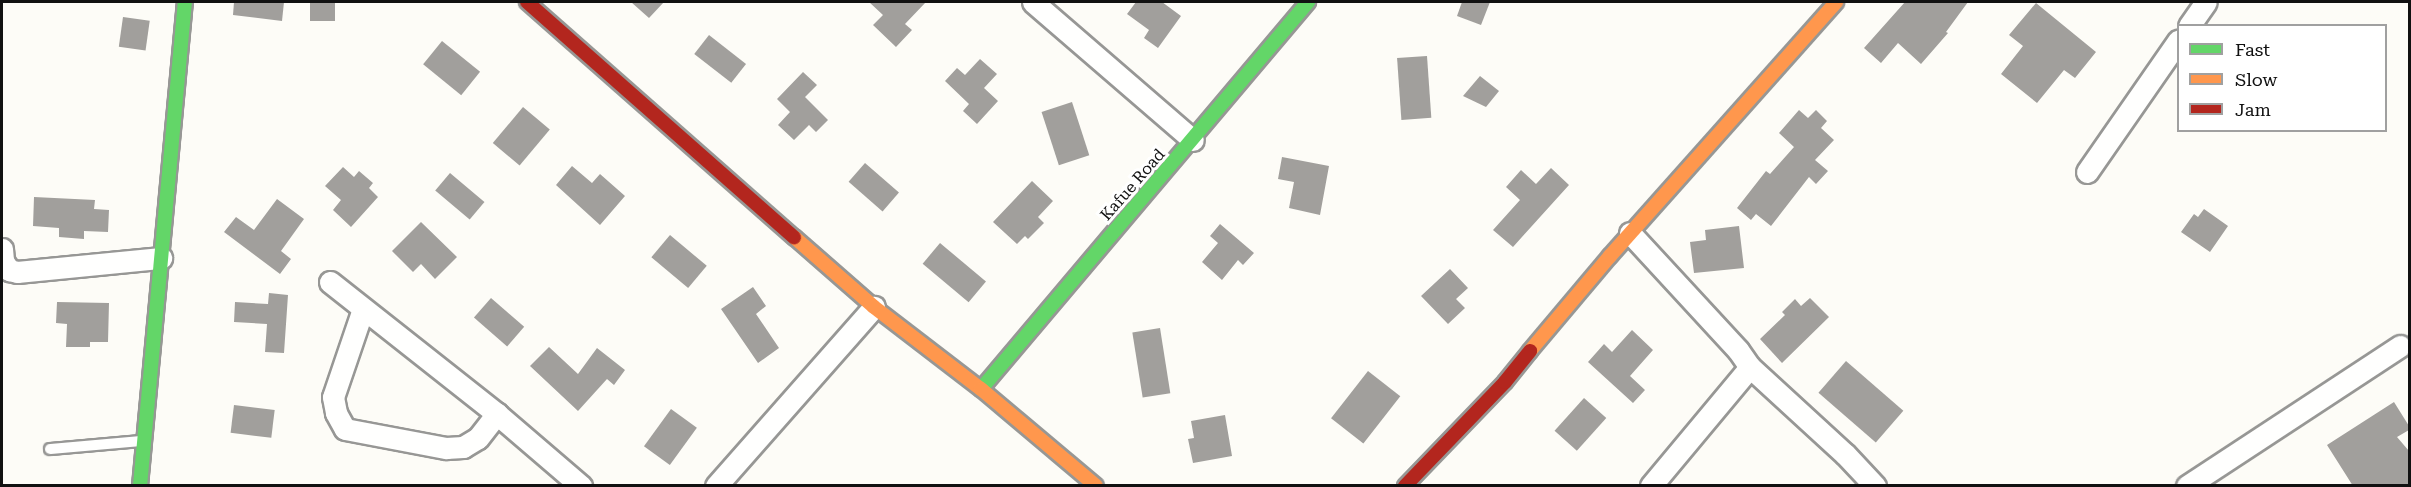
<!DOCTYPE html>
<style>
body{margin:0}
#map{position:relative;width:2411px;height:487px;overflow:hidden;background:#fdfcf7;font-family:"Roboto Serif",serif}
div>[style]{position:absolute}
.building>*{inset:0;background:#a19f9c;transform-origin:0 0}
.roads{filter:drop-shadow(2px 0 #979795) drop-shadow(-2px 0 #979795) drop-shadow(0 2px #979795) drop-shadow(0 -2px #979795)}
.lane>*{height:10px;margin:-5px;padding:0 5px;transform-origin:5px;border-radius:5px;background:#fffffe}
.street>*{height:21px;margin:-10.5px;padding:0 10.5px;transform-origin:10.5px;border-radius:10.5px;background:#fffffe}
.fast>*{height:14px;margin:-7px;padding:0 7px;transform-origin:7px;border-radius:7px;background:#63d668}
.slow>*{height:14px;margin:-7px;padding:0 7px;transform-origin:7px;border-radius:7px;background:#ff974d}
.jam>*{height:14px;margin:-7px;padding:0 7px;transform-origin:7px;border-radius:7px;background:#b3261e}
span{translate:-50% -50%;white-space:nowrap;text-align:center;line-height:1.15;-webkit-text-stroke:6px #fff;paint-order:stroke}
.street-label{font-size:16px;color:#111}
.frame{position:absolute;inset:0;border:3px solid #111;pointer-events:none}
.legend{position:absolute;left:2177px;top:24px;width:210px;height:108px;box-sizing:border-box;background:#fff;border:2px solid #a0a0a0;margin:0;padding:8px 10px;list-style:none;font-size:18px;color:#111}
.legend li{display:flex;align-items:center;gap:12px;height:30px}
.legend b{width:30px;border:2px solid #a0a0a0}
</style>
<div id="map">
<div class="building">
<div style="clip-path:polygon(234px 2px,284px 2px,282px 21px,233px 15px)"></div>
<div style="left:310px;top:2px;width:25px;height:19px"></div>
<div style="clip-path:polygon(631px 2px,664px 2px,649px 18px)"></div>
<div style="clip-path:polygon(869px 2px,926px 2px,905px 24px,912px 30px,896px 47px,873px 25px,883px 15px)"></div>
<div style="clip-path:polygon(1136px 2px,1162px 2px,1181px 16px,1158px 48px,1144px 38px,1149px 30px,1127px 14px)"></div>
<div style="clip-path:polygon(1462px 2px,1490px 2px,1481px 25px,1457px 16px)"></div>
<div style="clip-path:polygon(1905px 2px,1968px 2px,1946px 32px,1948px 33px,1921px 64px,1898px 43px,1881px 63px,1864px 48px)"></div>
<div style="clip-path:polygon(2036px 3px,2096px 52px,2075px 78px,2064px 70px,2037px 103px,2001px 74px,2023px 46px,2009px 35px)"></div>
<div style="left:123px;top:17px;width:27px;height:30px;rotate:8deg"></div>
<div style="left:709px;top:35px;width:47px;height:24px;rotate:38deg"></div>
<div style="left:442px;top:41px;width:49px;height:30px;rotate:39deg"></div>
<div style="left:1427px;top:56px;width:62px;height:30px;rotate:86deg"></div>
<div style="clip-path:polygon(980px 59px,997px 74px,984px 88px,998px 101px,977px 124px,963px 111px,969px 104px,945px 81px,957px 68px,965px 75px)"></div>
<div style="clip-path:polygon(803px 72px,817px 85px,805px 97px,828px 120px,816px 132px,809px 125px,794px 140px,778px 125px,790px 112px,777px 99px)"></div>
<div style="clip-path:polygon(1480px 76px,1499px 91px,1486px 107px,1463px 96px)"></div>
<div style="left:1072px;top:102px;width:56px;height:32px;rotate:72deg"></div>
<div style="left:523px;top:107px;width:35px;height:47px;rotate:40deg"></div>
<div style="clip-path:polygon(1799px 110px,1808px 118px,1816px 110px,1827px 121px,1821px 128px,1834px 140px,1815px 160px,1828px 171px,1816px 184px,1809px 177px,1771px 226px,1756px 214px,1751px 220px,1737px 208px,1766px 171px,1770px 174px,1794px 147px,1779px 133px)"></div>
<div style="clip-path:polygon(1282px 157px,1329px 166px,1320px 215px,1289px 208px,1294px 182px,1278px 179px)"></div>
<div style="left:865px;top:163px;width:45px;height:25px;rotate:41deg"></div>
<div style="clip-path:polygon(572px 166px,592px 183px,600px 174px,625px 196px,600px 225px,556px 185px)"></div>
<div style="clip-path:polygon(343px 167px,354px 177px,359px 171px,373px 183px,369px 188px,378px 197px,351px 227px,333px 210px,341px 200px,325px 186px)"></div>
<div style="clip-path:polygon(1551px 168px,1569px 185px,1513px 247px,1493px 230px,1520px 200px,1506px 187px,1521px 170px,1536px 184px)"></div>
<div style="left:450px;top:173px;width:45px;height:23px;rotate:40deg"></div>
<div style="clip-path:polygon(1032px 181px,1053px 201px,1038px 217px,1044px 223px,1028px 239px,1025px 236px,1017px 244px,993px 222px)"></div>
<div style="clip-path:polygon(34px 197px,95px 200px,94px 209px,109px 210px,108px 232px,84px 231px,84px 239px,59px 237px,59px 228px,33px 226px)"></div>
<div style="clip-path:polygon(277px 199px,304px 219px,281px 251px,291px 259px,280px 274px,224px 232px,236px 217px,254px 230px)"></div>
<div style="clip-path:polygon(2204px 209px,2228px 226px,2210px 252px,2181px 232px,2194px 214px,2198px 217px)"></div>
<div style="clip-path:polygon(421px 222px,457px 257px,435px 279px,421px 264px,413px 272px,392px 251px)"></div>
<div style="clip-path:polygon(1220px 224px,1254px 253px,1243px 265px,1238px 260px,1222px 280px,1202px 262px,1218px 243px,1210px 236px)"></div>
<div style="clip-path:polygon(1739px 226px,1744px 268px,1694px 273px,1690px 242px,1706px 240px,1705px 230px)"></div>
<div style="left:670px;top:235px;width:48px;height:29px;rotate:40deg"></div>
<div style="left:940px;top:243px;width:60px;height:27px;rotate:40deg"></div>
<div style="clip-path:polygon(1450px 269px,1468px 288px,1456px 299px,1465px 308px,1448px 324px,1421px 296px)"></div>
<div style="clip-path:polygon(753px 287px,766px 306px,756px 314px,779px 348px,758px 363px,721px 309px)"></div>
<div style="clip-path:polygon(269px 293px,288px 295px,284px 353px,265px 352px,267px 324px,234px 322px,235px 302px,268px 304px)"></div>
<div style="left:491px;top:298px;width:44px;height:26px;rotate:41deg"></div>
<div style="clip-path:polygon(1810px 298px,1829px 317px,1782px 363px,1760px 339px,1785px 315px,1782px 312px,1795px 299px,1801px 306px)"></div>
<div style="clip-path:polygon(57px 302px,109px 303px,108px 342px,90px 342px,90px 347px,66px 347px,67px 324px,56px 323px)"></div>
<div style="left:1160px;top:328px;width:66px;height:28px;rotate:81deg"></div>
<div style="clip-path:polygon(1632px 330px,1653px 350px,1630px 376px,1645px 390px,1633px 403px,1588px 362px,1604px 344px,1612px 352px)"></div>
<div style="clip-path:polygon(549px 347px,578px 374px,597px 348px,625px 370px,614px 385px,607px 379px,578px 411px,530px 366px)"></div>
<div style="left:1846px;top:361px;width:76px;height:42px;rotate:41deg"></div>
<div style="left:1368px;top:371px;width:41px;height:60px;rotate:38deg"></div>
<div style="left:1584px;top:398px;width:30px;height:44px;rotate:42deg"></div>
<div style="clip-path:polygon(2394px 402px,2409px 426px,2409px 430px,2397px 437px,2409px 451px,2409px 486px,2353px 486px,2327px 445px)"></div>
<div style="left:234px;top:405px;width:41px;height:28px;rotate:7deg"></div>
<div style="left:671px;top:409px;width:32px;height:46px;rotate:36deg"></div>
<div style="clip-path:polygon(1225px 415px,1232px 456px,1193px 463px,1188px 439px,1194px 438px,1191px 421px)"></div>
</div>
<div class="roads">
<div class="lane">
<div style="left:50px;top:449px;width:92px;rotate:-5deg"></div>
</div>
<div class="street">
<div style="left:1033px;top:2px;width:211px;rotate:40.8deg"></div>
<div style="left:2189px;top:26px;width:29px;rotate:-55deg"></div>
<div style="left:2087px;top:172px;width:160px;rotate:-55.2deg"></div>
<div style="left:1630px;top:233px;width:159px;rotate:47.3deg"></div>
<div style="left:1738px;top:350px;width:21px;rotate:55deg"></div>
<div style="left:1750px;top:367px;width:155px;rotate:129.8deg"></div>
<div style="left:2px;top:249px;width:12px;rotate:85deg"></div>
<div style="left:3px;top:261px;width:11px;rotate:56deg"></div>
<div style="left:9px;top:270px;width:8px;rotate:14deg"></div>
<div style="left:17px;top:272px;width:145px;rotate:-5.6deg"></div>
<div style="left:330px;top:282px;width:213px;rotate:38.3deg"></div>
<div style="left:497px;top:414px;width:111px;rotate:40.6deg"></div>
<div style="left:363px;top:309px;width:93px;rotate:108.8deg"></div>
<div style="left:333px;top:397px;width:16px;rotate:79deg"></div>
<div style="left:336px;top:413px;width:18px;rotate:61deg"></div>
<div style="left:345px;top:429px;width:103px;rotate:10.7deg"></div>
<div style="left:446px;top:448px;width:17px;rotate:-3deg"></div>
<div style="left:463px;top:447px;width:17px;rotate:-31deg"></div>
<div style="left:478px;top:438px;width:31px;rotate:-52deg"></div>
<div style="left:1750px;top:367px;width:129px;rotate:42.5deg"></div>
<div style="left:1845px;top:454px;width:44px;rotate:46.8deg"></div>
<div style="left:716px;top:486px;width:239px;rotate:-48.6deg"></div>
<div style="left:2187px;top:486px;width:255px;rotate:-33.3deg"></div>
</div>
<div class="fast">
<div style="left:981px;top:389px;width:507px;rotate:-49.8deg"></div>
<div style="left:140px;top:486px;width:486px;rotate:-84.7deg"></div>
</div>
<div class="slow">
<div style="left:794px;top:237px;width:106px;rotate:41.2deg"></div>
<div style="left:874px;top:307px;width:135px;rotate:37.5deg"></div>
<div style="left:981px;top:389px;width:150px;rotate:40.1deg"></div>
<div style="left:1530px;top:351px;width:124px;rotate:-49.9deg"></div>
<div style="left:1610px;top:256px;width:340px;rotate:-48.3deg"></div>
</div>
<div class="jam">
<div style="left:527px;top:2px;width:356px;rotate:41.4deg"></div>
<div style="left:1405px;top:486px;width:144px;rotate:-46.1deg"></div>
<div style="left:1505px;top:382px;width:40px;rotate:-51deg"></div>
</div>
</div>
<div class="street-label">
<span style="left:1133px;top:185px;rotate:-49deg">Kafue Road</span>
</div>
<div class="frame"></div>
<ul class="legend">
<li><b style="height:8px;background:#63d668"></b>Fast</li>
<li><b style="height:8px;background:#ff974d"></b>Slow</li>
<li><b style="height:8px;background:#b3261e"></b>Jam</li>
</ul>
</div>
